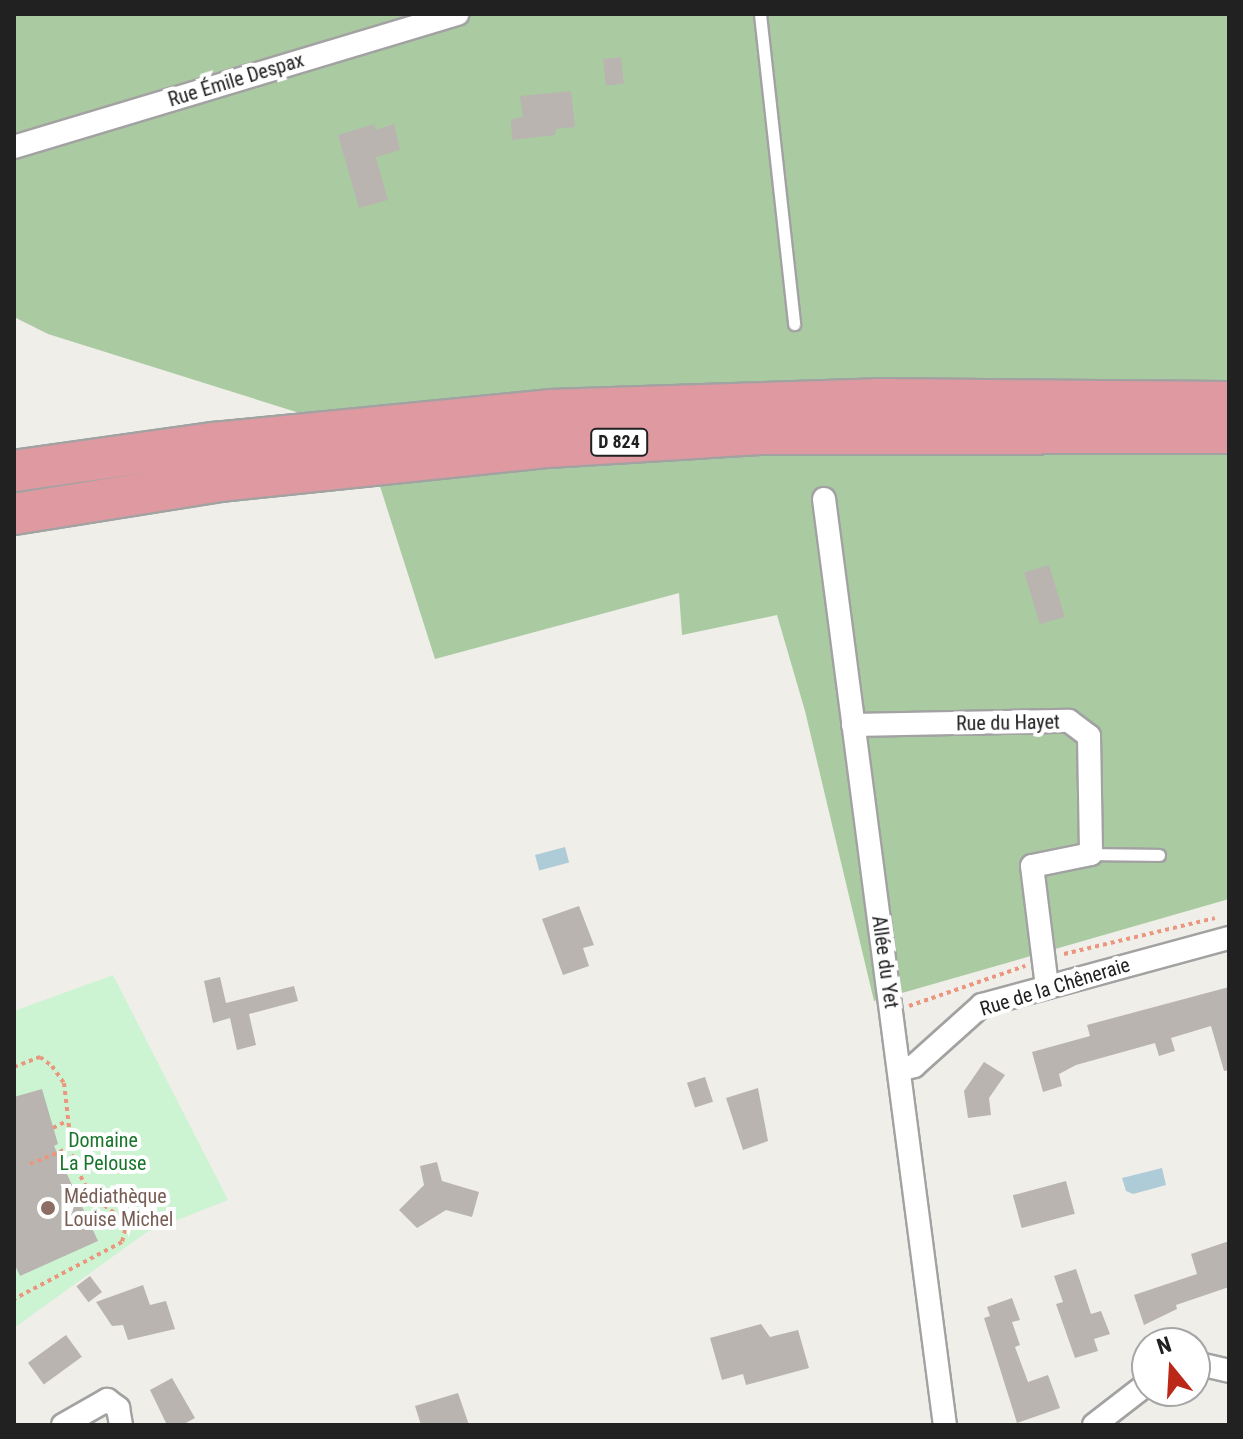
<!DOCTYPE html>
<meta charset="utf-8">
<style>
body{margin:0}
#map{position:relative;width:1243px;height:1439px;overflow:hidden;background:#f0eee9;font-family:"Roboto Condensed",sans-serif}
div>[style]{position:absolute}
.forest>*{inset:0;background:#aacba2}
.park>*{inset:0;background:#ccf4d3}
.water>*{inset:0;background:#aecbd8;transform-origin:0 0}
.building>*{inset:0;background:#b9b4af;transform-origin:0 0}
.path>*{height:4px;margin-top:-2px;transform-origin:0;background:repeating-linear-gradient(90deg,#eb967f 0 4px,transparent 0 8px)}
.roads{filter:drop-shadow(2px 0 #a2a2a2) drop-shadow(-2px 0 #a2a2a2) drop-shadow(0 2px #a2a2a2) drop-shadow(0 -2px #a2a2a2)}
.lane>*{height:11px;margin:-5.5px;padding:0 5.5px;transform-origin:5.5px;border-radius:5.5px;background:#fff}
.street>*{height:22px;margin:-11px;padding:0 11px;transform-origin:11px;border-radius:11px;background:#fff}
.highway>*{height:40px;margin:-20px;padding:0 20px;transform-origin:20px;border-radius:20px;background:#de9aa0}
.dots>*{width:22px;height:22px;translate:-50% -50%;box-sizing:border-box;border:4px solid #fff;border-radius:50%}
span{translate:-50% -50%;white-space:nowrap;text-align:center;line-height:1.15;-webkit-text-stroke:8px #fff;paint-order:stroke}
.shield-label span{padding:2px 6px;background:#fff;border:2px solid;border-radius:6px;-webkit-text-stroke-width:0}
.shield-label{font-size:18px;color:#212121;font-weight:700}
.street-label{font-size:20px;color:#212121}
.park-label{font-size:20px;color:#19752a}
.education-label{font-size:20px;color:#785e54}
.left{translate:0 -50%;text-align:left}
.frame{position:absolute;inset:0;border:16px solid #212121;pointer-events:none}
.north{position:absolute;left:1131px;top:1327px;width:80px;height:80px;box-sizing:border-box;background:#fff;border:2px solid #a6a6a6;border-radius:50%;rotate:342deg;font-size:22px;font-weight:700;line-height:32px;text-align:center;color:#212121}
.north::after{content:'';display:block;margin:auto;width:28px;height:36px;background:#bb2817;clip-path:polygon(50% 0,100% 100%,50% 72%,0 100%)}
</style>
<div id="map">
<div class="forest">
<div style="clip-path:polygon(14px 14px,1229px 14px,1229px 899px,874px 1001px,805px 711px,777px 615px,682px 635px,679px 593px,435px 659px,363px 433px,48px 334px,14px 317px)"></div>
</div>
<div class="park">
<div style="clip-path:polygon(113px 975px,228px 1200px,147px 1232px,14px 1328px,14px 1011px)"></div>
</div>
<div class="water">
<div style="left:565px;top:847px;width:16px;height:31px;rotate:75deg"></div>
<div style="clip-path:polygon(1162px 1168px,1166px 1185px,1133px 1194px,1126px 1191px,1122px 1178px)"></div>
</div>
<div class="building">
<div style="left:621px;top:57px;width:27px;height:18px;rotate:84deg"></div>
<div style="clip-path:polygon(571px 91px,575px 127px,556px 129px,555px 135px,512px 140px,511px 119px,523px 117px,520px 96px)"></div>
<div style="clip-path:polygon(374px 124px,376px 130px,394px 124px,400px 150px,376px 157px,388px 200px,359px 208px,338px 135px)"></div>
<div style="left:1049px;top:565px;width:54px;height:26px;rotate:73deg"></div>
<div style="clip-path:polygon(579px 906px,594px 945px,583px 948px,589px 966px,563px 975px,542px 919px)"></div>
<div style="clip-path:polygon(220px 977px,226px 1003px,294px 986px,298px 1001px,249px 1014px,256px 1045px,237px 1050px,230px 1018px,213px 1023px,204px 981px)"></div>
<div style="clip-path:polygon(1229px 987px,1229px 1070px,1224px 1071px,1211px 1026px,1171px 1038px,1175px 1051px,1159px 1056px,1155px 1043px,1076px 1065px,1059px 1074px,1062px 1086px,1043px 1092px,1032px 1052px,1090px 1036px,1087px 1025px)"></div>
<div style="clip-path:polygon(984px 1062px,1005px 1075px,989px 1098px,991px 1115px,968px 1118px,964px 1091px)"></div>
<div style="left:705px;top:1077px;width:26px;height:19px;rotate:72deg"></div>
<div style="clip-path:polygon(758px 1088px,768px 1141px,743px 1150px,726px 1098px)"></div>
<div style="clip-path:polygon(42px 1089px,58px 1144px,54px 1146px,98px 1241px,20px 1276px,14px 1263px,14px 1097px)"></div>
<div style="clip-path:polygon(437px 1162px,442px 1181px,479px 1192px,472px 1217px,446px 1210px,417px 1228px,399px 1210px,424px 1185px,420px 1166px)"></div>
<div style="left:1066px;top:1181px;width:34px;height:55px;rotate:75deg"></div>
<div style="clip-path:polygon(1229px 1241px,1229px 1287px,1176px 1305px,1177px 1309px,1144px 1325px,1134px 1295px,1197px 1274px,1191px 1254px)"></div>
<div style="clip-path:polygon(1076px 1269px,1091px 1314px,1101px 1311px,1110px 1334px,1094px 1339px,1098px 1351px,1075px 1358px,1056px 1304px,1063px 1302px,1054px 1276px)"></div>
<div style="left:90px;top:1276px;width:20px;height:17px;rotate:53deg"></div>
<div style="clip-path:polygon(143px 1285px,150px 1305px,166px 1301px,175px 1329px,128px 1340px,123px 1325px,112px 1326px,96px 1302px)"></div>
<div style="clip-path:polygon(1012px 1298px,1020px 1320px,1012px 1322px,1020px 1345px,1015px 1347px,1028px 1382px,1048px 1375px,1060px 1408px,1017px 1423px,984px 1318px,990px 1316px,987px 1307px)"></div>
<div style="clip-path:polygon(761px 1324px,770px 1337px,798px 1330px,809px 1368px,746px 1385px,743px 1374px,722px 1380px,710px 1338px)"></div>
<div style="left:66px;top:1335px;width:27px;height:47px;rotate:54deg"></div>
<div style="clip-path:polygon(172px 1378px,195px 1418px,182px 1425px,167px 1425px,150px 1390px)"></div>
<div style="clip-path:polygon(458px 1393px,469px 1425px,421px 1425px,415px 1406px)"></div>
</div>
<div class="path">
<div style="left:1064px;top:954px;width:155px;rotate:-13.4deg"></div>
<div style="left:909px;top:1006px;width:123px;rotate:-19deg"></div>
<div style="left:14px;top:1067px;width:28px;rotate:-21deg"></div>
<div style="left:40px;top:1057px;width:15px;rotate:37deg"></div>
<div style="left:52px;top:1066px;width:21px;rotate:55deg"></div>
<div style="left:64px;top:1083px;width:80px;rotate:83.5deg"></div>
<div style="left:73px;top:1162px;width:38px;rotate:62deg"></div>
<div style="left:91px;top:1196px;width:44px;rotate:35.8deg"></div>
<div style="left:127px;top:1222px;width:21px;rotate:104deg"></div>
<div style="left:122px;top:1242px;width:122px;rotate:152.2deg"></div>
<div style="left:53px;top:1128px;width:16px;rotate:-27deg"></div>
<div style="left:30px;top:1164px;width:42px;rotate:-22.3deg"></div>
</div>
<div class="roads">
<div class="lane">
<div style="left:760px;top:14px;width:312px;rotate:83.7deg"></div>
<div style="left:1091px;top:854px;width:68px;rotate:0.8deg"></div>
</div>
<div class="street">
<div style="left:14px;top:147px;width:463px;rotate:-16.7deg"></div>
<div style="left:824px;top:499px;width:934px;rotate:82.56deg"></div>
<div style="left:853px;top:725px;width:216px;rotate:-1.1deg"></div>
<div style="left:1069px;top:721px;width:25px;rotate:37deg"></div>
<div style="left:1089px;top:736px;width:118px;rotate:89deg"></div>
<div style="left:1091px;top:854px;width:60px;rotate:168.5deg"></div>
<div style="left:1032px;top:866px;width:122px;rotate:82.9deg"></div>
<div style="left:899px;top:1070px;width:16px;rotate:-15deg"></div>
<div style="left:914px;top:1066px;width:91px;rotate:-41.9deg"></div>
<div style="left:982px;top:1005px;width:256px;rotate:-15.2deg"></div>
<div style="left:1195px;top:1363px;width:35px;rotate:13deg"></div>
<div style="left:63px;top:1425px;width:51px;rotate:-29.6deg"></div>
<div style="left:107px;top:1400px;width:14px;rotate:36deg"></div>
<div style="left:118px;top:1408px;width:17px;rotate:80deg"></div>
<div style="left:1094px;top:1425px;width:67px;rotate:-37.7deg"></div>
</div>
<div class="highway">
<div style="left:14px;top:471px;width:202px;rotate:-8deg"></div>
<div style="left:214px;top:443px;width:338px;rotate:-5.6deg"></div>
<div style="left:550px;top:410px;width:328px;rotate:-1.9deg"></div>
<div style="left:878px;top:399px;width:351px;rotate:0.5deg"></div>
<div style="left:14px;top:514px;width:208px;rotate:-9.1deg"></div>
<div style="left:219px;top:481px;width:331px;rotate:-5.9deg"></div>
<div style="left:548px;top:447px;width:212px;rotate:-3.5deg"></div>
<div style="left:760px;top:434px;width:469px;rotate:-0.1deg"></div>
</div>
</div>
<div class="dots">
<div style="left:48px;top:1208px;background:#8d6e63"></div>
</div>
<div class="shield-label">
<span style="left:619px;top:442px">D 824</span>
</div>
<div class="street-label">
<span style="left:236px;top:80px;rotate:-17deg">Rue Émile Despax</span>
<span style="left:1008px;top:723px;rotate:-1deg">Rue du Hayet</span>
<span style="left:885px;top:962px;rotate:82deg">Allée du Yet</span>
<span style="left:1055px;top:987px;rotate:-17deg">Rue de la Chêneraie</span>
</div>
<div class="park-label">
<span style="left:103px;top:1152px">Domaine<br>La Pelouse</span>
</div>
<div class="education-label">
<span class="left" style="left:64px;top:1208px">Médiathèque<br>Louise Michel</span>
</div>
<div class="frame"></div>
<div class="north">N</div>
</div>
